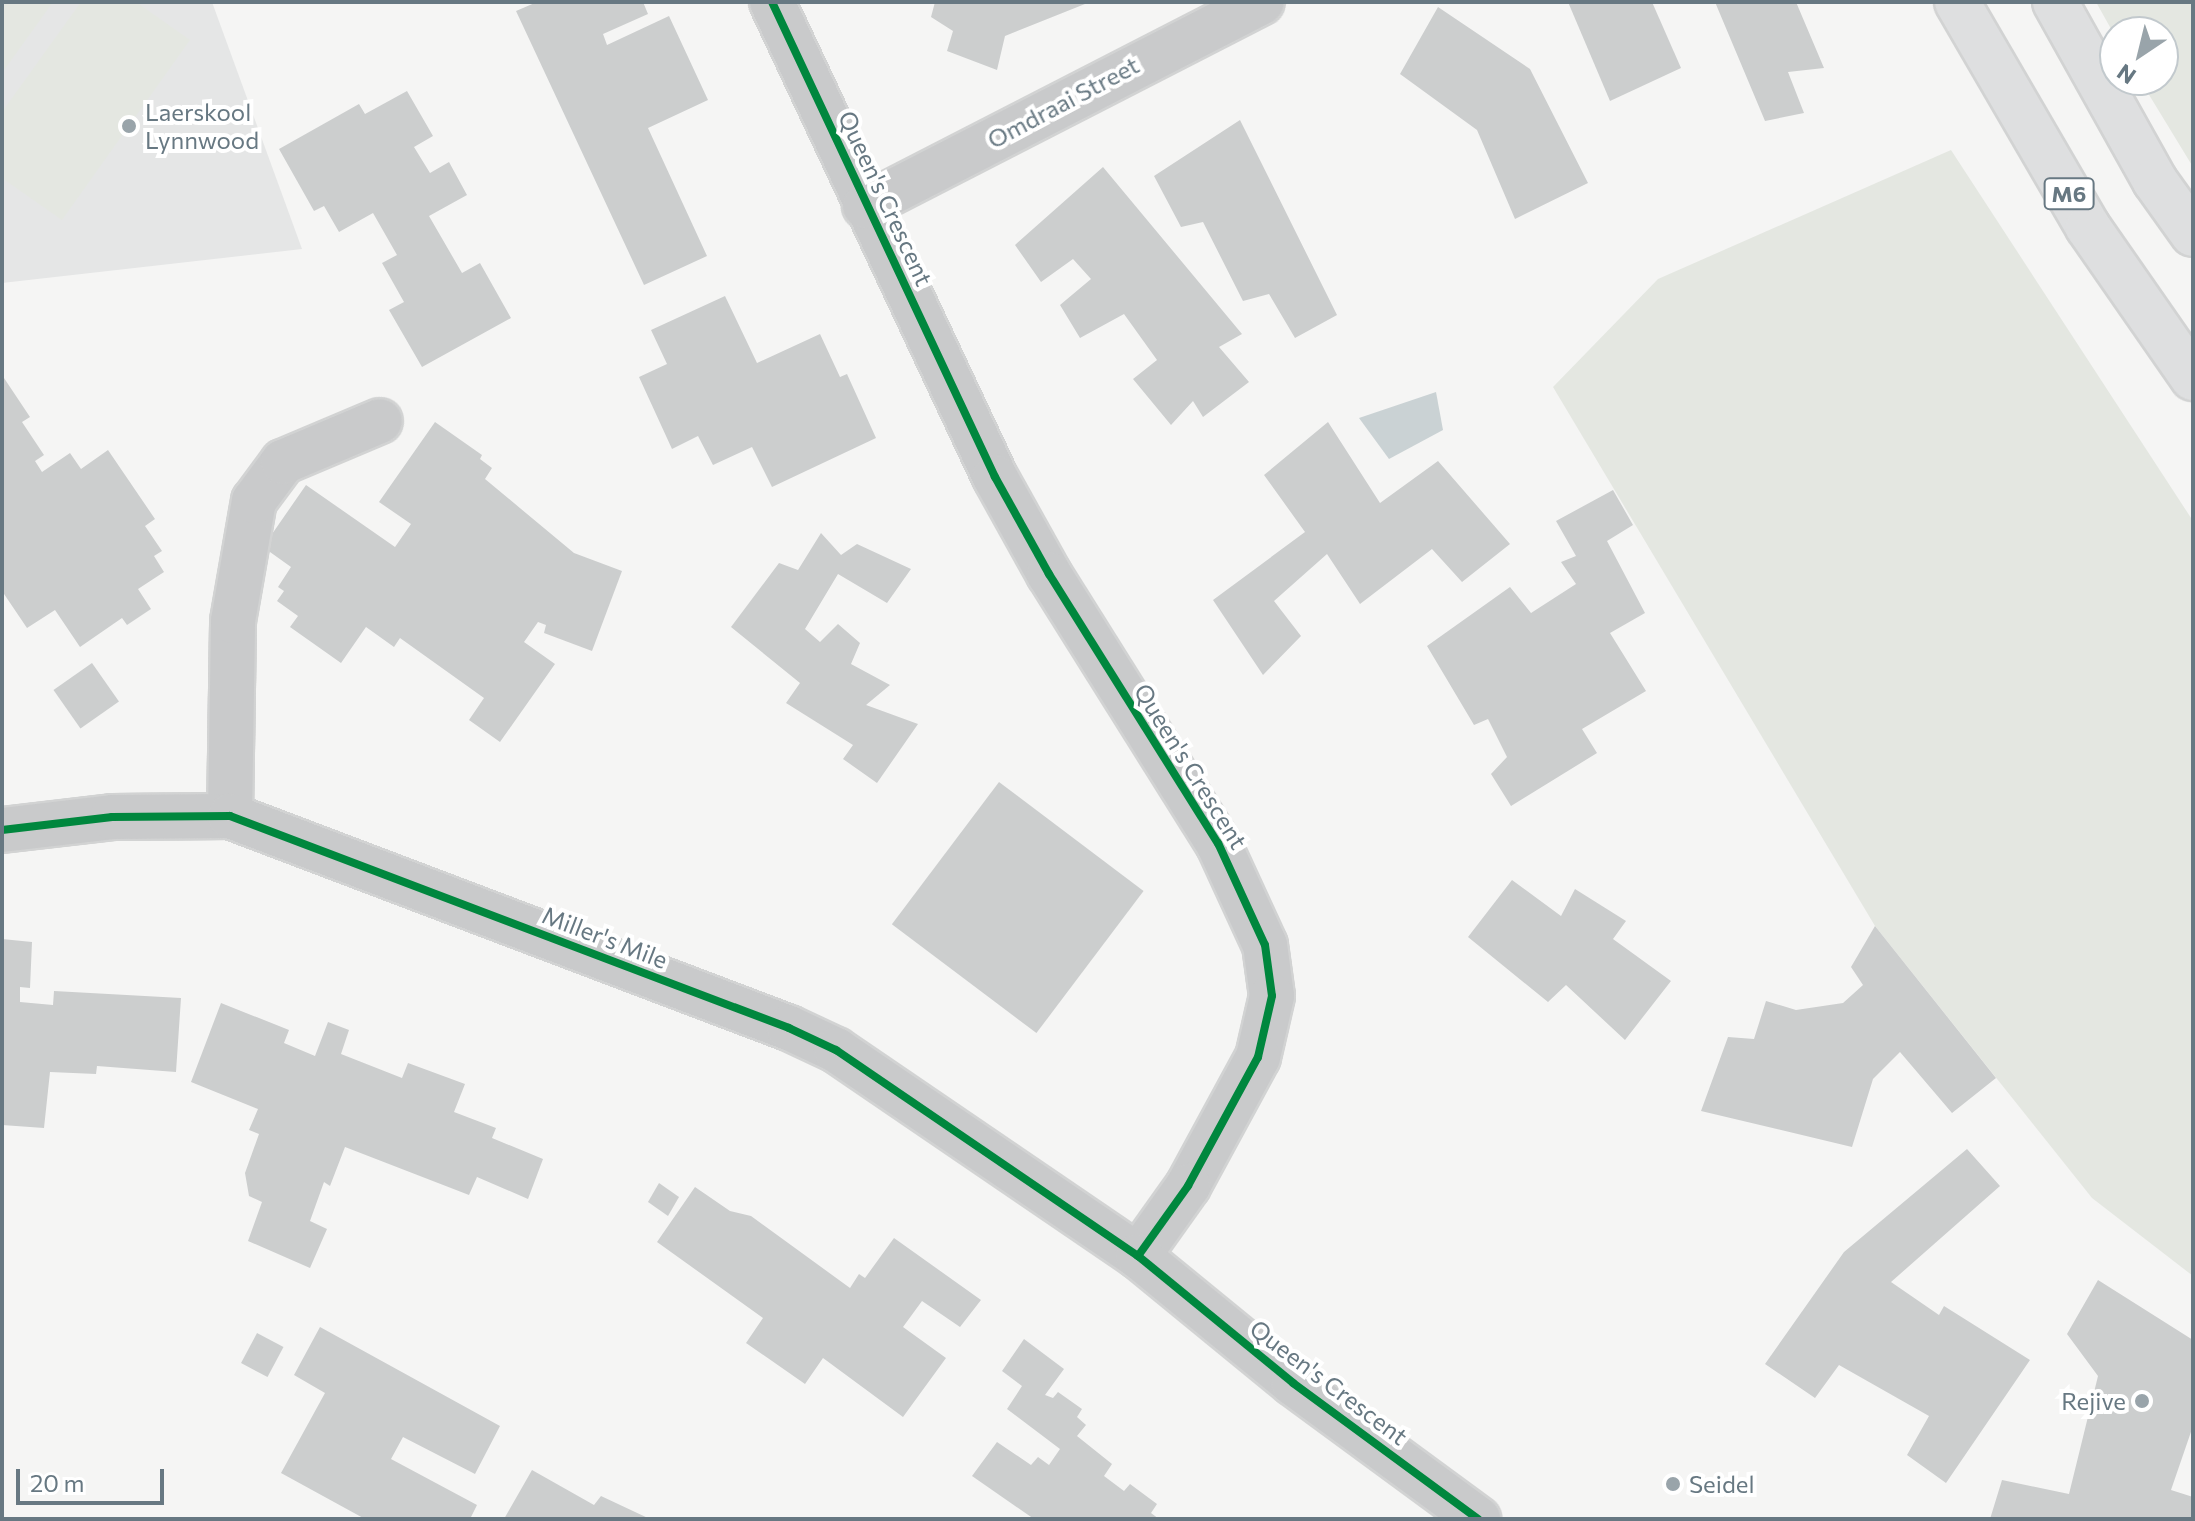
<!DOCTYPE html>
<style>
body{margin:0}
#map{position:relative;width:2195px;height:1521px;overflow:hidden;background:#f5f5f4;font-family:Commissioner,sans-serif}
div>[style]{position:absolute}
.built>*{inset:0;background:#e5e6e6}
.green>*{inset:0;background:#e4e7e1}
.water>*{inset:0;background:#cad2d4}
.building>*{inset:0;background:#cccece;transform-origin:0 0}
.roads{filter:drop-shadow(2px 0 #d2d3d3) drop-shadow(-2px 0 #d2d3d3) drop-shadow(0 2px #d2d3d3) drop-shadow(0 -2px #d2d3d3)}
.minor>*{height:44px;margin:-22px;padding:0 22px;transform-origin:22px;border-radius:22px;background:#c9cacb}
.major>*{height:44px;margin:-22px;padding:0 22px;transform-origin:22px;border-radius:22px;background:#dedfe0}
.cycleway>*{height:8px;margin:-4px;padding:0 4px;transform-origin:4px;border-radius:4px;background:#00873e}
.dots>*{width:22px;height:22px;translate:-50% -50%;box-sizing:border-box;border:4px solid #fff;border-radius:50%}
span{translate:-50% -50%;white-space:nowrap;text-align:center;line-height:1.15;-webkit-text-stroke:8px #fff;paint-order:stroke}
.shield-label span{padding:2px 6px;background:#fff;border:2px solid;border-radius:6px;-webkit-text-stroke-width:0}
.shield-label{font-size:22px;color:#677882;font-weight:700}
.street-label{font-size:24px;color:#677882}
.poi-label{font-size:24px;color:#677882}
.left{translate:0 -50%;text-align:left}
.right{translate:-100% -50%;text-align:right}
.frame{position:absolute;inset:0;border:4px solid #677882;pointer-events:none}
.north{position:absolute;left:2099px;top:16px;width:80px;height:80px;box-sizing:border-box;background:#fff;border:2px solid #c2c9cd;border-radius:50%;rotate:215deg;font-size:22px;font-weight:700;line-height:32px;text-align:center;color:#677882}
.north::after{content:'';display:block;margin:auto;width:28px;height:36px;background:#99a4aa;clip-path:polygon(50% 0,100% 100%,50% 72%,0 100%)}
.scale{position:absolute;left:16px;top:1469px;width:148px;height:36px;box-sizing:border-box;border:4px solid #677882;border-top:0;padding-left:10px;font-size:24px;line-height:28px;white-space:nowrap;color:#677882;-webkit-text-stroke:6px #fff;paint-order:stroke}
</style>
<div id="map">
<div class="built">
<div style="clip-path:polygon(2px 2px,212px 2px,302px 249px,2px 283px)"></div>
</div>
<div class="green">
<div style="clip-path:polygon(2px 2px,53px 2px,2px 73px)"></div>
<div style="clip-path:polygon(81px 2px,136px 2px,190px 40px,62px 220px,2px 178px,2px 112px)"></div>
<div style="clip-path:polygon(2096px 2px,2193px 2px,2193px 167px,2140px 80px,2163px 80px,2163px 32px,2115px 36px)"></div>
<div style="clip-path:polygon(1951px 150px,2193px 521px,2193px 1276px,2092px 1198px,1875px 926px,1553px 387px,1658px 279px)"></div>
</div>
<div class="water">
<div style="clip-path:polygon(1436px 392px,1443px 430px,1389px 459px,1359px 418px)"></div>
</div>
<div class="building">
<div style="clip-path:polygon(537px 2px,643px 2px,648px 14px,603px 34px,607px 45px,669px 16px,708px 100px,648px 128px,707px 256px,644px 285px,516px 11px)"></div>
<div style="clip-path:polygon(935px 2px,1090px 2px,1005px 36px,997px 70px,947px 51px,953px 31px,931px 17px)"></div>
<div style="clip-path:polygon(1568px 2px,1652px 2px,1681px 68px,1610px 101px)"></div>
<div style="clip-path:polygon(1715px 2px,1796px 2px,1824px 68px,1788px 72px,1804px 113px,1765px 121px)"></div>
<div style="clip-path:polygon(1438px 7px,1530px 69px,1588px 183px,1515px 219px,1477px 130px,1400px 74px)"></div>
<div style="clip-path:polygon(407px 91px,433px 136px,414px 147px,430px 173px,449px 162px,467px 195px,429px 216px,462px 273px,480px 263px,511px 318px,422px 367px,389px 310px,404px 302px,382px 263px,397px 255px,373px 213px,339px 232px,324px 206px,314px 211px,279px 149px,359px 104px,365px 114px)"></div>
<div style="clip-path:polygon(1240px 120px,1337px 315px,1295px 338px,1269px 294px,1243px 301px,1203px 222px,1181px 227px,1154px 176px)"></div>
<div style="clip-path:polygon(1103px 167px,1242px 334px,1219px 347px,1249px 382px,1203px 417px,1193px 401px,1171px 425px,1133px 379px,1157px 360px,1124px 314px,1080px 338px,1060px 305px,1091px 279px,1073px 259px,1041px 282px,1015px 245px)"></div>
<div style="clip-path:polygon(725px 296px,757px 363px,820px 334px,840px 377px,847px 374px,876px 438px,772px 487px,752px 447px,713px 465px,698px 436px,672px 449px,639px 377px,667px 364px,651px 330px)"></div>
<div style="clip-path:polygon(2px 375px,30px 417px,22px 422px,44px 455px,35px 461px,42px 472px,70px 453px,81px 469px,108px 450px,155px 519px,145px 526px,162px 551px,154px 556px,164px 572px,138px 589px,151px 609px,127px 625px,122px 618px,80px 647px,55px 610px,27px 628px,2px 591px)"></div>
<div style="clip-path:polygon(435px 422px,482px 455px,480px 459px,492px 468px,485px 479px,574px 553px,622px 571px,592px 651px,544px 633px,546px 625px,538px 622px,524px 642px,555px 664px,500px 742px,469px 720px,484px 698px,400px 638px,394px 647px,366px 627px,341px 663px,290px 627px,298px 616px,277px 601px,284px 591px,278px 587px,291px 567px,263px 547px,306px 485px,395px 547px,411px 524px,379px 502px)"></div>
<div style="clip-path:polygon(1328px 422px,1380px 503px,1438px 461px,1510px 544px,1462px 582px,1432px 549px,1360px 604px,1327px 554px,1274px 601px,1301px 636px,1263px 675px,1213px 600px,1305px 532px,1264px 475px)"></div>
<div style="clip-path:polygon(1613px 490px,1633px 525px,1607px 541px,1645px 613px,1610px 633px,1646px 691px,1582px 729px,1597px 753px,1511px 806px,1491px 774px,1507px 757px,1488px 719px,1474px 725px,1427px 646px,1510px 587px,1531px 613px,1576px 584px,1561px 562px,1576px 556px,1556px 521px)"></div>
<div style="clip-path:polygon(821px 533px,841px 555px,857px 544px,911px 569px,887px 603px,838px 574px,805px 629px,820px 642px,838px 624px,860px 643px,851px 664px,890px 685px,866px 705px,918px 724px,877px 783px,843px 759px,853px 745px,786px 703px,800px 683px,731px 627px,779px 563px,798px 570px)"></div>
<div style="left:92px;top:663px;width:47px;height:47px;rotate:55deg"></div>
<div style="left:999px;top:782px;width:181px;height:178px;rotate:37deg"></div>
<div style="clip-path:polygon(1512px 880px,1561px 916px,1575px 889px,1626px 921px,1613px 939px,1671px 981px,1625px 1040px,1566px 985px,1548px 1002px,1468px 937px)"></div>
<div style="clip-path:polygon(1875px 926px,1996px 1078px,1952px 1113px,1900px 1052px,1873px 1079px,1852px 1147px,1701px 1111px,1728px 1037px,1754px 1039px,1766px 1001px,1796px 1010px,1843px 1003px,1863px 985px,1851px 967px)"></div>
<div style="clip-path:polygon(2px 939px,32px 942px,30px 988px,20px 987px,20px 1002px,53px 1005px,54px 991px,181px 998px,176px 1072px,97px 1066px,96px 1074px,50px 1072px,44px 1128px,2px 1125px)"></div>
<div style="clip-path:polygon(221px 1003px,289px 1030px,284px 1043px,315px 1056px,328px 1022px,349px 1030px,341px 1054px,402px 1078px,408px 1063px,465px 1084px,454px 1112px,496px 1128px,492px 1138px,543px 1159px,528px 1199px,477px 1177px,469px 1195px,345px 1147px,330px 1186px,324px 1182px,310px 1221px,327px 1229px,310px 1268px,248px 1241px,262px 1202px,249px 1196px,245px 1173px,259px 1134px,249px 1130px,258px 1109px,191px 1082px)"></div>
<div style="clip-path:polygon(1967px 1149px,2000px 1186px,1891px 1282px,1939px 1315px,1944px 1306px,2030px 1360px,1946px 1483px,1907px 1455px,1929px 1416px,1839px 1365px,1815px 1398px,1765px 1364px,1844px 1252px)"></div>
<div style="clip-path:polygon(659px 1183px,679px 1197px,668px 1216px,648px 1202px)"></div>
<div style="clip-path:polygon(695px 1187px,730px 1211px,751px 1216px,850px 1288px,859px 1274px,865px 1278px,894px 1238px,981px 1300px,960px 1327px,922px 1301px,903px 1327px,946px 1358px,903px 1417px,823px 1358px,805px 1384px,746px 1343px,763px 1318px,657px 1242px)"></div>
<div style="clip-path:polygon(2098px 1280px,2193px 1340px,2193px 1426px,2171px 1490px,2193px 1497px,2193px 1519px,1990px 1519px,2002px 1480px,2069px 1494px,2098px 1376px,2067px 1334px)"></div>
<div style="clip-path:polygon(320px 1327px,500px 1426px,475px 1474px,403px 1437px,391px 1459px,477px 1505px,470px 1519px,365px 1519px,281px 1473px,325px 1393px,294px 1375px)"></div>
<div style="left:257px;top:1333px;width:30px;height:34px;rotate:28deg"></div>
<div style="clip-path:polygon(1024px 1339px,1064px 1369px,1045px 1395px,1053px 1398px,1058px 1392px,1082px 1409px,1077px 1417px,1086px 1425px,1077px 1436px,1112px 1464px,1104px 1476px,1124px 1491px,1130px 1484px,1157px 1504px,1151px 1513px,1159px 1519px,1034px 1519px,972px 1476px,997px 1442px,1031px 1465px,1038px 1457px,1049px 1465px,1060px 1449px,1007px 1409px,1022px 1386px,1002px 1371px)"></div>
<div style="clip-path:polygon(532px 1470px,594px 1505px,601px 1496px,650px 1519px,504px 1519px)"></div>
</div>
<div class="roads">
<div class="minor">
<div style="left:772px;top:2px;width:525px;rotate:64.85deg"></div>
<div style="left:995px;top:477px;width:111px;rotate:60.9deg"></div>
<div style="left:1049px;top:574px;width:318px;rotate:57.9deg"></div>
<div style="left:1218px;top:843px;width:112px;rotate:65.3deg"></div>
<div style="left:1265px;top:945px;width:51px;rotate:82.2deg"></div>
<div style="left:1272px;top:996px;width:63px;rotate:102.9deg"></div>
<div style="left:1258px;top:1057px;width:147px;rotate:118.5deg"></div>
<div style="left:1188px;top:1186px;width:86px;rotate:125.5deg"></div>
<div style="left:865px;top:206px;width:446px;rotate:-27.2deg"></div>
<div style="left:230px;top:816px;width:195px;rotate:-89.1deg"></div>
<div style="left:233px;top:621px;width:122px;rotate:-80.1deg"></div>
<div style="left:254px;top:501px;width:49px;rotate:-53.4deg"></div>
<div style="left:283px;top:462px;width:105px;rotate:-22.9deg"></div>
<div style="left:2px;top:830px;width:111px;rotate:-6.7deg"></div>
<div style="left:112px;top:817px;width:118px;rotate:-0.5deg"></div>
<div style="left:230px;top:816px;width:598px;rotate:20.77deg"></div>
<div style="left:789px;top:1028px;width:52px;rotate:25.1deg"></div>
<div style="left:836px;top:1050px;width:366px;rotate:34.3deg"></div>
<div style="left:1138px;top:1256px;width:200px;rotate:39.3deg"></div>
<div style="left:1293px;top:1383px;width:230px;rotate:36.3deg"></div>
</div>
<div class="major">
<div style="left:1957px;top:2px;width:260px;rotate:59.8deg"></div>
<div style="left:2088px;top:227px;width:184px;rotate:55.2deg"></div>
<div style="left:2055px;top:2px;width:205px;rotate:60.8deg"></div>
<div style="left:2155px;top:181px;width:65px;rotate:54.4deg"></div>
</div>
</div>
<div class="cycleway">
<div style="left:772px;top:2px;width:525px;rotate:64.85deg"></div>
<div style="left:995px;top:477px;width:111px;rotate:60.9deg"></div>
<div style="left:1049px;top:574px;width:318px;rotate:57.9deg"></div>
<div style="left:1218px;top:843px;width:112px;rotate:65.3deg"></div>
<div style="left:1265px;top:945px;width:51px;rotate:82.2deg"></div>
<div style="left:1272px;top:996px;width:63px;rotate:102.9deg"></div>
<div style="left:1258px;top:1057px;width:147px;rotate:118.5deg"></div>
<div style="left:1188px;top:1186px;width:86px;rotate:125.5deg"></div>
<div style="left:2px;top:830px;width:111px;rotate:-6.7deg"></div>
<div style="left:112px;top:817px;width:118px;rotate:-0.5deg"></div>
<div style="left:230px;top:816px;width:598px;rotate:20.77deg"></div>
<div style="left:789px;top:1028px;width:52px;rotate:25.1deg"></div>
<div style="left:836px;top:1050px;width:366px;rotate:34.3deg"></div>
<div style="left:1138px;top:1256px;width:200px;rotate:39.3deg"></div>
<div style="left:1293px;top:1383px;width:230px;rotate:36.3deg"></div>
</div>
<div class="dots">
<div style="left:129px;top:126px;background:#99a4aa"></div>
<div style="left:2142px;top:1401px;background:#99a4aa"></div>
<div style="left:1673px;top:1484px;background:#99a4aa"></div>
</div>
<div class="shield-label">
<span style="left:2069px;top:194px">M6</span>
</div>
<div class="street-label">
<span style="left:1063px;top:102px;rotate:-28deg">Omdraai Street</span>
<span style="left:886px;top:198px;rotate:65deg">Queen's Crescent</span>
<span style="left:1191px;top:766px;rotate:58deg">Queen's Crescent</span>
<span style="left:605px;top:937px;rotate:21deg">Miller's Mile</span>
<span style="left:1329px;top:1382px;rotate:37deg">Queen's Crescent</span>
</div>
<div class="poi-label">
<span class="left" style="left:145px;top:126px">Laerskool<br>Lynnwood</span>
<span class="right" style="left:2126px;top:1401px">Rejive</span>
<span class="left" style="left:1689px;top:1484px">Seidel</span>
</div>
<div class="frame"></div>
<div class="north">N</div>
<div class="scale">20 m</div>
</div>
